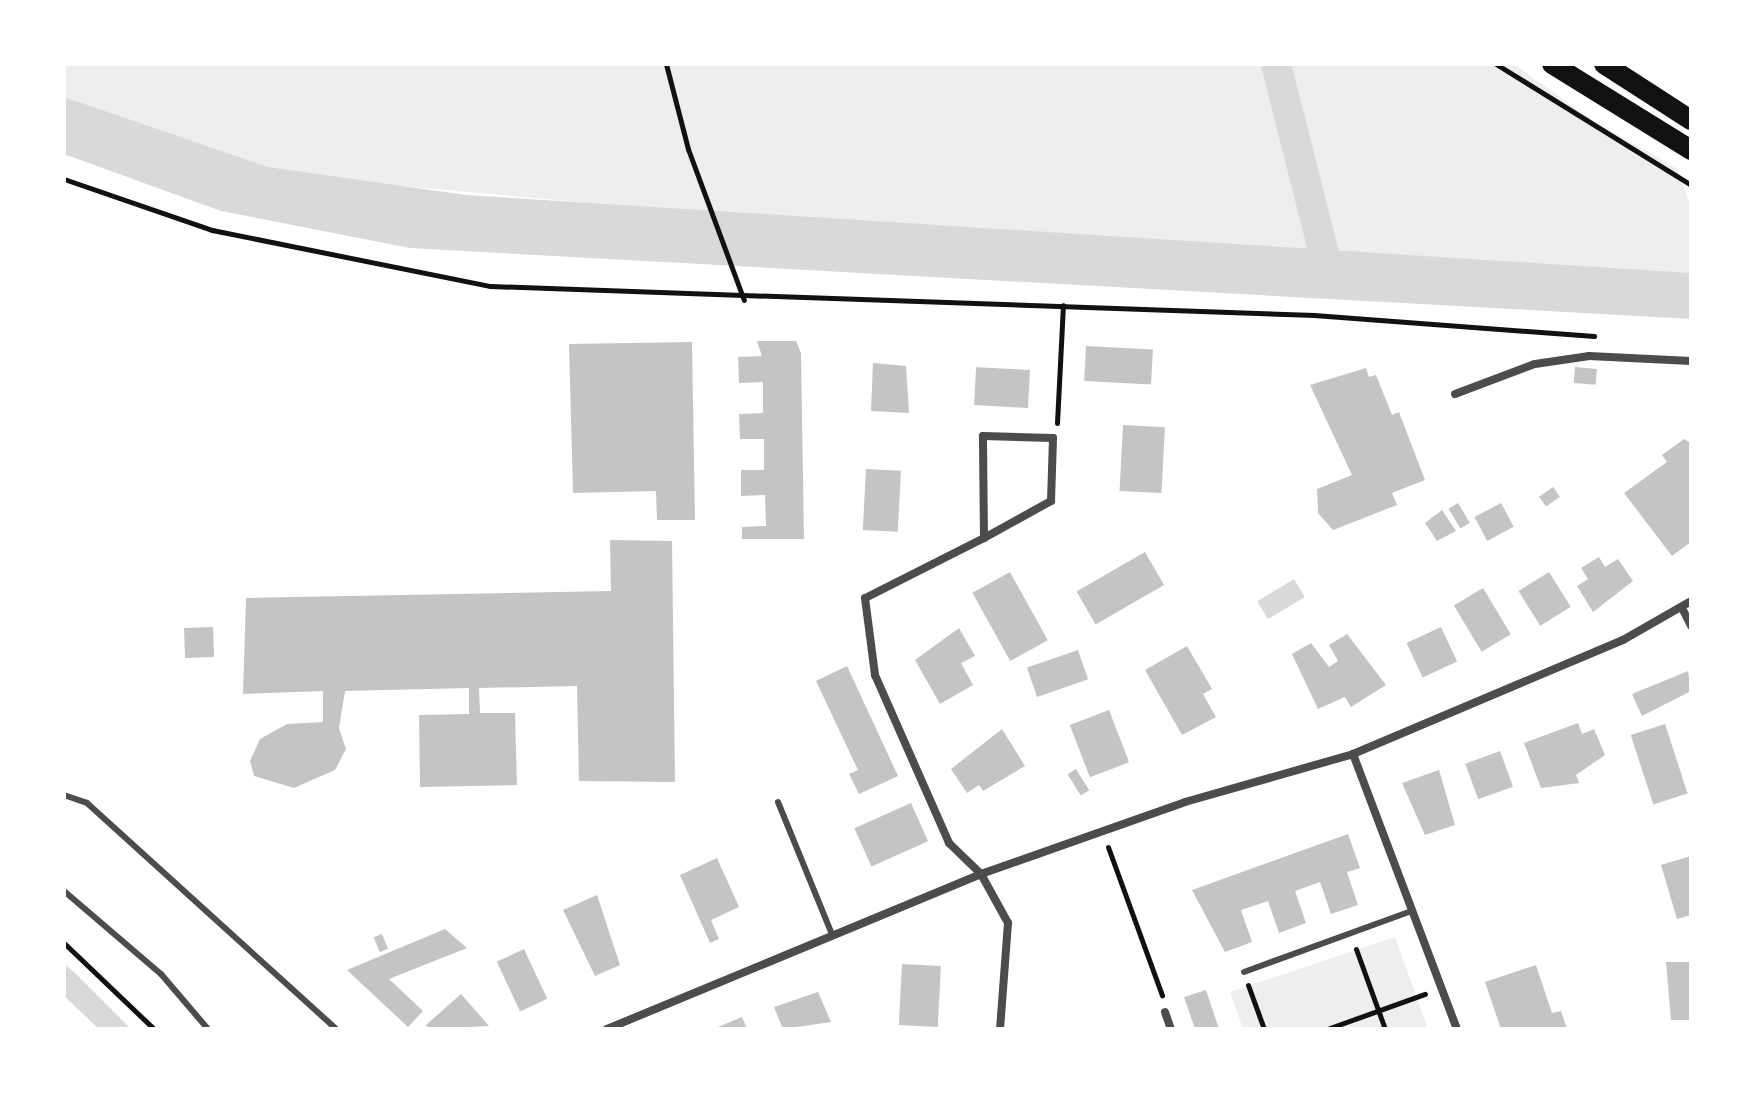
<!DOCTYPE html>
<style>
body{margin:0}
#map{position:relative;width:1755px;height:1093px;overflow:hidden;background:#fff;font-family:"Golos Text",sans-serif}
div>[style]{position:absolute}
.green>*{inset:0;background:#eee}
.water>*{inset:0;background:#d9d9d9;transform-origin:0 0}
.canal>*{height:30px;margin:-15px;padding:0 15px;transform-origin:15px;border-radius:15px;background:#d9d9d9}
.building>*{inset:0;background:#c4c4c4;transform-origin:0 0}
.path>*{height:5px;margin:-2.5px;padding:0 2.5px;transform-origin:2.5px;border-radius:2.5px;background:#111}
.service>*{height:6px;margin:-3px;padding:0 3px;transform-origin:3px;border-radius:3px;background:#4c4c4c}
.minor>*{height:8px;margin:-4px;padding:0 4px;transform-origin:4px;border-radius:4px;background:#4c4c4c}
.primary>*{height:20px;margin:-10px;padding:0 10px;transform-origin:10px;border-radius:10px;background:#111}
span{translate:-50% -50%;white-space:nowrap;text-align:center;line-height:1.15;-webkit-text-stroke:6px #fff;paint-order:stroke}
.frame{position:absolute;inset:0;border:66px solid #fff;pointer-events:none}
</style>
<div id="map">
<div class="green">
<div style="clip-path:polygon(64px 64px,1514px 64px,1593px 121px,1677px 168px,1691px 207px,1691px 273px,733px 216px,368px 183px,268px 167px,122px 120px,64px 97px)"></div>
<div style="clip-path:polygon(1395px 937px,1428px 1029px,1243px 1029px,1230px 992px)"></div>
</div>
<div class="water">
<div style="clip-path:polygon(64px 97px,268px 167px,466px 195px,1691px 273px,1691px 319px,410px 248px,221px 211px,64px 154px)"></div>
<div style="left:1294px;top:579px;width:21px;height:43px;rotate:59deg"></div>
<div style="clip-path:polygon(64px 963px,80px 978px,131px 1029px,99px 1029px,64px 996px)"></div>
</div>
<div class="canal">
<div style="left:1276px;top:64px;width:225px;rotate:75.8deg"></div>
</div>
<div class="building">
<div style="clip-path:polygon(757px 341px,796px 341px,801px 353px,804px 539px,742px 539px,742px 527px,766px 526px,765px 495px,741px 496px,741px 470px,764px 470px,764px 439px,740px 439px,739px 414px,763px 413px,763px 382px,739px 383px,738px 357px,762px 356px)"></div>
<div style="clip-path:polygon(692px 342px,695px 520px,657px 520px,656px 491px,573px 493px,569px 344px)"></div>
<div style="left:1086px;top:346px;width:67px;height:35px;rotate:3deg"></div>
<div style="clip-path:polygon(873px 363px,906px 366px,909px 413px,871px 411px)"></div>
<div style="left:1575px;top:367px;width:22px;height:16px;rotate:5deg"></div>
<div style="clip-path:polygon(1366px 368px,1369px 377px,1376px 375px,1392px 415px,1399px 412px,1425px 480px,1392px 493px,1397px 505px,1333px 530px,1318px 513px,1317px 489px,1352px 475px,1310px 385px)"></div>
<div style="left:1030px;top:370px;width:38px;height:54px;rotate:93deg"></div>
<div style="left:1123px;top:425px;width:42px;height:66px;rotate:3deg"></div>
<div style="clip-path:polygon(1684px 439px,1691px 443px,1691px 542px,1672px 556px,1624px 493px,1667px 462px,1662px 455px)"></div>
<div style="left:866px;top:469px;width:35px;height:61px;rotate:3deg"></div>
<div style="left:1553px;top:487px;width:12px;height:17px;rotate:55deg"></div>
<div style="left:1458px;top:503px;width:23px;height:11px;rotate:59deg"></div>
<div style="left:1501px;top:503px;width:27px;height:30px;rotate:62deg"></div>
<div style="clip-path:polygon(1442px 510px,1456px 531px,1437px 541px,1425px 523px)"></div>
<div style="clip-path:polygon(610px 540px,672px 541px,675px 782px,579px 781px,577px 686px,479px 688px,480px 713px,515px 713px,517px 785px,420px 787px,419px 715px,469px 714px,469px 688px,345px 691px,339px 728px,346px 749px,335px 770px,294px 788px,254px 776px,250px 761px,260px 739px,287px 724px,323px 722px,323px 691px,243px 694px,246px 598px,611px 591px)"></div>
<div style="left:1145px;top:552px;width:38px;height:79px;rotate:60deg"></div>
<div style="clip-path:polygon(1599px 557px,1605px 567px,1618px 559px,1633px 581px,1593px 612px,1577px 586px,1588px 579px,1581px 568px)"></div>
<div style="left:1010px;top:572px;width:78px;height:43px;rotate:61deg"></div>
<div style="left:1549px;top:572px;width:41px;height:36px;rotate:58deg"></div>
<div style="left:1483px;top:588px;width:54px;height:34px;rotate:59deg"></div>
<div style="left:213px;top:627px;width:30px;height:29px;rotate:88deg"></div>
<div style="left:1441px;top:627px;width:38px;height:38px;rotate:65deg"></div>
<div style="clip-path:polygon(959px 628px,975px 656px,961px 663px,973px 685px,940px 704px,915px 660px)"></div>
<div style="clip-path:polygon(1347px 634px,1386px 685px,1351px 707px,1345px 697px,1318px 709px,1292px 654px,1311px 643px,1329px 667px,1338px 661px,1329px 645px)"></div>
<div style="clip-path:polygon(1187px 646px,1212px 689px,1203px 694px,1216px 717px,1182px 735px,1145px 670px)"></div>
<div style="left:1078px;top:650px;width:31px;height:54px;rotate:71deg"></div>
<div style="clip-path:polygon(847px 666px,898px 776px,859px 794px,849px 774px,858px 770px,816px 681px)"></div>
<div style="clip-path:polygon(1688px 671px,1691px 691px,1642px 716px,1632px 694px)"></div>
<div style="left:1109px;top:710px;width:56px;height:42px;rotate:69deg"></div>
<div style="clip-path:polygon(1578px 723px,1582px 734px,1594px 729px,1605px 755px,1576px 775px,1579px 783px,1541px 788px,1524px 743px)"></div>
<div style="left:1665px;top:724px;width:73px;height:36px;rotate:72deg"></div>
<div style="clip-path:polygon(1002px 729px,1025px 766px,983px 791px,979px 785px,967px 793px,951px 769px)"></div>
<div style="left:1500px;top:751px;width:38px;height:37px;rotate:70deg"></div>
<div style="left:1076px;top:769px;width:25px;height:10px;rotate:58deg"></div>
<div style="clip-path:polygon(1439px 770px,1455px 825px,1425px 835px,1402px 783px)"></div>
<div style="left:911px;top:803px;width:42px;height:62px;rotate:66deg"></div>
<div style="clip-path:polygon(1348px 834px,1360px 868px,1347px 872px,1358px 905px,1331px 914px,1320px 882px,1295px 891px,1306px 923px,1279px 933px,1268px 901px,1241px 910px,1252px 942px,1225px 952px,1192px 890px)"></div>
<div style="clip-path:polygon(1691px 856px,1691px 915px,1677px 919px,1661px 865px)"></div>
<div style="clip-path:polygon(717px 858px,739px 907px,711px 920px,719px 939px,710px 943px,680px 875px)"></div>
<div style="clip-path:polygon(597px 895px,620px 965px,595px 976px,563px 910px)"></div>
<div style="clip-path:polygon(445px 929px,467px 948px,389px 979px,423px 1011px,408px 1027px,347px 970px)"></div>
<div style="left:382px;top:934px;width:16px;height:9px;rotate:68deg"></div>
<div style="left:524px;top:949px;width:55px;height:30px;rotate:65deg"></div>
<div style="clip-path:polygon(1666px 962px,1691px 962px,1691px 1020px,1671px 1020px)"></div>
<div style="left:902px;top:964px;width:39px;height:61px;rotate:3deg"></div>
<div style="clip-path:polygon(1536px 965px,1552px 1013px,1561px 1011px,1567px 1029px,1501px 1029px,1485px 982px)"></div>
<div style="clip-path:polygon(1206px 990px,1219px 1029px,1195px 1029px,1184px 997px)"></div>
<div style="clip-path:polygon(818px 992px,831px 1022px,783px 1029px,774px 1007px)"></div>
<div style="clip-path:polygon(461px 994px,489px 1026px,429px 1029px,426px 1025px)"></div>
<div style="clip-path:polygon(742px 1017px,747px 1029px,713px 1029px)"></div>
</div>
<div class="path">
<div style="left:666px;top:64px;width:88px;rotate:75.5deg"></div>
<div style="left:688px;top:149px;width:161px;rotate:69.7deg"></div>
<div style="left:1496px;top:64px;width:229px;rotate:31.8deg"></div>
<div style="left:64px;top:179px;width:157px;rotate:19deg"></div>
<div style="left:212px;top:230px;width:284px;rotate:11.4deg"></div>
<div style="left:490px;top:286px;width:825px;rotate:2.02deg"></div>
<div style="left:1314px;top:315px;width:281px;rotate:4.3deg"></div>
<div style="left:1057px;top:423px;width:118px;rotate:-87.1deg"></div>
<div style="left:1108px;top:847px;width:158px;rotate:70deg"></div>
<div style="left:64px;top:943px;width:124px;rotate:43.7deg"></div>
<div style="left:1356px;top:949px;width:85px;rotate:70.1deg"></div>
<div style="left:1248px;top:985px;width:47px;rotate:70deg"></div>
<div style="left:1327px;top:1029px;width:104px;rotate:-19.7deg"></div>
</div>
<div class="service">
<div style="left:64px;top:795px;width:24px;rotate:19deg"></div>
<div style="left:87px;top:803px;width:336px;rotate:42.2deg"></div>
<div style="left:778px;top:802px;width:140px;rotate:67.8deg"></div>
<div style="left:64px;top:891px;width:128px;rotate:40.6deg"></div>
<div style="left:161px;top:974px;width:72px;rotate:49.5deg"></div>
<div style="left:1244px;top:972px;width:179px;rotate:-20deg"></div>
</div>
<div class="minor">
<div style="left:1455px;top:394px;width:85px;rotate:-20.6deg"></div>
<div style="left:1535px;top:364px;width:55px;rotate:-8.4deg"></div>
<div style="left:1589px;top:356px;width:102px;rotate:2.8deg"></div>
<div style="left:984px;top:538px;width:102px;rotate:-90.6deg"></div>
<div style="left:983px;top:436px;width:70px;rotate:1.6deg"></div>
<div style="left:1053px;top:438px;width:63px;rotate:91.8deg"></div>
<div style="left:1051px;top:501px;width:77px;rotate:151.1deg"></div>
<div style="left:984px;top:538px;width:133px;rotate:153.2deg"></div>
<div style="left:865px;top:598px;width:78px;rotate:82.6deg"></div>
<div style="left:875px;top:675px;width:184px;rotate:66.2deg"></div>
<div style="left:949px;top:843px;width:45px;rotate:44.1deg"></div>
<div style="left:981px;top:874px;width:56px;rotate:61.1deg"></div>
<div style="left:1008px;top:923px;width:106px;rotate:94.3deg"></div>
<div style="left:1682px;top:608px;width:20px;rotate:63deg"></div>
<div style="left:1353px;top:754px;width:294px;rotate:69.3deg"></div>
<div style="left:1165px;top:1012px;width:18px;rotate:71deg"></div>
<div style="left:607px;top:1029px;width:405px;rotate:-22.5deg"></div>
<div style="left:981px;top:874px;width:216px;rotate:-19.4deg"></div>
<div style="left:1185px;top:802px;width:175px;rotate:-15.9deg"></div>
<div style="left:1353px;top:754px;width:293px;rotate:-22.9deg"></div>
<div style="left:1623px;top:640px;width:78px;rotate:-29.8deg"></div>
</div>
<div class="primary">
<div style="left:1552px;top:64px;width:163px;rotate:31.7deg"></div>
<div style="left:1604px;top:64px;width:103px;rotate:32.8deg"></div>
</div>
<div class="frame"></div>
</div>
